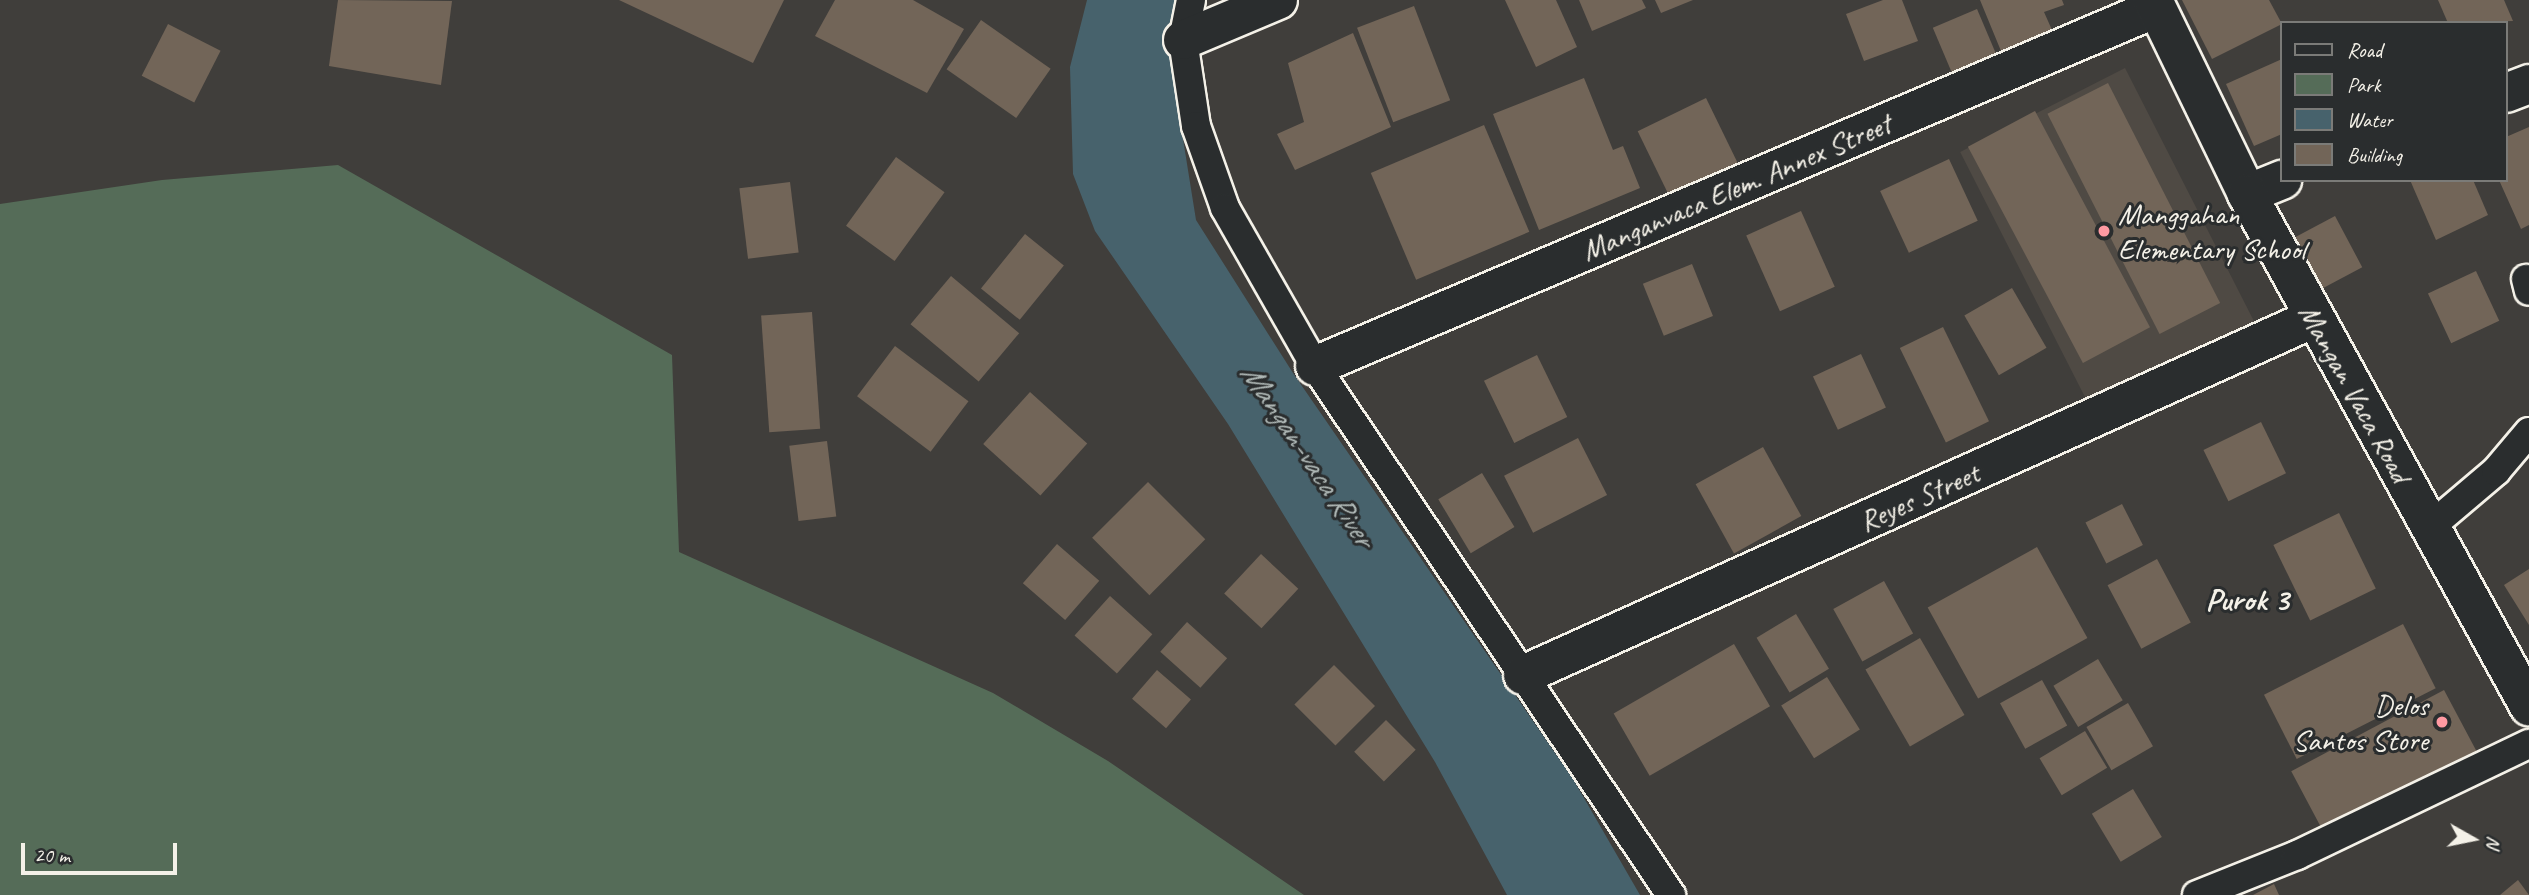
<!DOCTYPE html>
<style>
body{margin:0}
#map{position:relative;width:2529px;height:895px;overflow:hidden;background:#403e3b;font-family:Caveat,sans-serif}
div>[style]{position:absolute}
.built>*{inset:0;background:#4f4a44;transform-origin:0 0}
.green>*{inset:0;background:#556c58}
.water>*{inset:0;background:#47626c}
.building>*{inset:0;background:#726558;transform-origin:0 0}
.roads{filter:drop-shadow(2px 0 #f4f1e8) drop-shadow(-2px 0 #f4f1e8) drop-shadow(0 2px #f4f1e8) drop-shadow(0 -2px #f4f1e8)}
.lane>*{height:28px;margin:-14px;padding:0 14px;transform-origin:14px;border-radius:14px;background:#2a2d2e}
.street>*{height:38px;margin:-19px;padding:0 19px;transform-origin:19px;border-radius:19px;background:#2a2d2e}
.secondary>*{height:38px;margin:-19px;padding:0 19px;transform-origin:19px;border-radius:19px;background:#2a2d2e}
.dots>*{width:19px;height:19px;translate:-50% -50%;box-sizing:border-box;border:4px solid #2a2d2e;border-radius:50%}
span{translate:-50% -50%;white-space:nowrap;text-align:center;line-height:1.15;-webkit-text-stroke:6px #2a2d2e;paint-order:stroke}
.street-label{font-size:30px;color:#f4f1e8}
.poi-label{font-size:30px;color:#f4f1e8}
.left{translate:0 -50%;text-align:left}
.right{translate:-100% -50%;text-align:right}
.water-label{font-size:32px;color:#afb8b6;font-style:italic}
.neighbourhood-label{font-size:32px;color:#f4f1e8;font-weight:700}
.legend{position:absolute;left:2280px;top:21px;width:228px;height:161px;box-sizing:border-box;background:#2a2d2e;border:2px solid #7b7b78;margin:0;padding:9px 12px;list-style:none;font-size:21px;color:#f4f1e8}
.legend li{display:flex;align-items:center;gap:14px;height:35px}
.legend b{width:35px;border:2px solid #7b7b78}
.north{position:absolute;left:2438px;top:804px;width:70px;height:70px;-webkit-text-stroke:5px #2a2d2e;paint-order:stroke;rotate:99deg;font-size:19px;font-weight:700;line-height:28px;text-align:center;color:#f4f1e8}
.north::after{content:'';display:block;margin:auto;width:24px;height:32px;background:#f4f1e8;clip-path:polygon(50% 0,100% 100%,50% 72%,0 100%)}
.scale{position:absolute;left:21px;top:843px;width:156px;height:32px;box-sizing:border-box;border:4px solid #f4f1e8;border-top:0;padding-left:9px;font-size:21px;line-height:24px;white-space:nowrap;color:#f4f1e8;-webkit-text-stroke:5px #2a2d2e;paint-order:stroke}
</style>
<div id="map">
<div class="built">
<div style="left:2125px;top:68px;width:285px;height:185px;rotate:63deg"></div>
</div>
<div class="green">
<div style="clip-path:polygon(338px 165px,672px 355px,679px 552px,993px 693px,1108px 761px,1304px 895px,0 895px,0 204px,162px 180px)"></div>
</div>
<div class="water">
<div style="clip-path:polygon(1087px 0,1175px 0,1167px 39px,1196px 220px,1293px 373px,1573px 779px,1640px 895px,1507px 895px,1435px 762px,1228px 424px,1095px 231px,1073px 174px,1070px 67px)"></div>
</div>
<div class="building">
<div style="clip-path:polygon(338px 0,452px 1px,441px 85px,329px 66px)"></div>
<div style="clip-path:polygon(619px 0,784px 0,753px 63px)"></div>
<div style="clip-path:polygon(835px 0,913px 0,964px 29px,927px 93px,815px 36px)"></div>
<div style="clip-path:polygon(1505px 0,1556px 0,1577px 47px,1536px 67px)"></div>
<div style="clip-path:polygon(1579px 0,1642px 0,1646px 8px,1592px 31px)"></div>
<div style="clip-path:polygon(1655px 0,1693px 0,1661px 13px)"></div>
<div style="clip-path:polygon(1883px 0,1902px 0,1918px 41px,1864px 61px,1846px 14px)"></div>
<div style="clip-path:polygon(1980px 0,2062px 0,2064px 5px,2044px 12px,2052px 30px,2001px 51px)"></div>
<div style="clip-path:polygon(2182px 0,2269px 0,2282px 24px,2212px 59px)"></div>
<div style="clip-path:polygon(2438px 0,2504px 0,2513px 21px,2448px 23px)"></div>
<div style="left:1414px;top:6px;width:101px;height:61px;rotate:69deg"></div>
<div style="left:1977px;top:9px;width:48px;height:48px;rotate:67deg"></div>
<div style="left:981px;top:20px;width:85px;height:60px;rotate:35deg"></div>
<div style="left:168px;top:24px;width:59px;height:58px;rotate:27deg"></div>
<div style="clip-path:polygon(1353px 33px,1391px 127px,1295px 170px,1277px 134px,1304px 122px,1288px 63px)"></div>
<div style="clip-path:polygon(2282px 59px,2282px 134px,2254px 146px,2226px 84px)"></div>
<div style="clip-path:polygon(1584px 78px,1613px 150px,1623px 146px,1640px 188px,1539px 230px,1493px 114px)"></div>
<div style="left:2108px;top:83px;width:247px;height:68px;rotate:63deg"></div>
<div style="left:1706px;top:98px;width:72px;height:76px;rotate:64deg"></div>
<div style="left:2035px;top:111px;width:245px;height:76px;rotate:62deg"></div>
<div style="left:1484px;top:125px;width:116px;height:123px;rotate:67deg"></div>
<div style="clip-path:polygon(2529px 127px,2529px 225px,2521px 229px,2499px 180px,2506px 180px,2506px 137px)"></div>
<div style="left:896px;top:157px;width:60px;height:85px;rotate:36deg"></div>
<div style="left:1949px;top:159px;width:68px;height:76px;rotate:65deg"></div>
<div style="clip-path:polygon(2410px 180px,2473px 180px,2488px 215px,2436px 240px)"></div>
<div style="left:790px;top:182px;width:71px;height:51px;rotate:83deg"></div>
<div style="left:1801px;top:211px;width:83px;height:60px;rotate:66deg"></div>
<div style="left:2335px;top:216px;width:58px;height:50px;rotate:62deg"></div>
<div style="left:1025px;top:234px;width:50px;height:70px;rotate:39deg"></div>
<div style="left:1692px;top:264px;width:56px;height:53px;rotate:68deg"></div>
<div style="left:2476px;top:271px;width:55px;height:53px;rotate:65deg"></div>
<div style="left:951px;top:276px;width:89px;height:63px;rotate:40deg"></div>
<div style="left:2012px;top:288px;width:69px;height:55px;rotate:60deg"></div>
<div style="left:812px;top:312px;width:117px;height:51px;rotate:86deg"></div>
<div style="left:1943px;top:327px;width:105px;height:48px;rotate:64deg"></div>
<div style="left:895px;top:346px;width:92px;height:63px;rotate:37deg"></div>
<div style="left:1861px;top:354px;width:59px;height:53px;rotate:65deg"></div>
<div style="left:1537px;top:355px;width:69px;height:59px;rotate:64deg"></div>
<div style="left:1030px;top:392px;width:77px;height:70px;rotate:42deg"></div>
<div style="left:2261px;top:422px;width:57px;height:64px;rotate:64deg"></div>
<div style="left:1578px;top:438px;width:64px;height:83px;rotate:63deg"></div>
<div style="left:827px;top:441px;width:76px;height:38px;rotate:83deg"></div>
<div style="left:1763px;top:447px;width:79px;height:77px;rotate:61deg"></div>
<div style="left:1482px;top:473px;width:63px;height:51px;rotate:59deg"></div>
<div style="left:1148px;top:482px;width:81px;height:79px;rotate:45deg"></div>
<div style="left:2122px;top:504px;width:46px;height:41px;rotate:63deg"></div>
<div style="left:2339px;top:513px;width:84px;height:73px;rotate:64deg"></div>
<div style="left:1057px;top:544px;width:56px;height:52px;rotate:41deg"></div>
<div style="left:2037px;top:547px;width:104px;height:125px;rotate:61deg"></div>
<div style="left:1261px;top:554px;width:51px;height:54px;rotate:43deg"></div>
<div style="left:2157px;top:559px;width:72px;height:56px;rotate:62deg"></div>
<div style="clip-path:polygon(2529px 569px,2529px 625px,2504px 585px)"></div>
<div style="left:1884px;top:581px;width:60px;height:58px;rotate:61deg"></div>
<div style="left:1110px;top:596px;width:57px;height:53px;rotate:42deg"></div>
<div style="left:1796px;top:614px;width:64px;height:46px;rotate:59deg"></div>
<div style="left:1187px;top:622px;width:54px;height:40px;rotate:42deg"></div>
<div style="left:2403px;top:624px;width:72px;height:156px;rotate:63deg"></div>
<div style="left:1920px;top:638px;width:89px;height:63px;rotate:60deg"></div>
<div style="left:1734px;top:644px;width:72px;height:139px;rotate:60deg"></div>
<div style="left:2098px;top:659px;width:48px;height:52px;rotate:59deg"></div>
<div style="left:1334px;top:665px;width:58px;height:56px;rotate:45deg"></div>
<div style="left:1157px;top:670px;width:45px;height:38px;rotate:41deg"></div>
<div style="left:1827px;top:677px;width:62px;height:54px;rotate:58deg"></div>
<div style="left:2042px;top:680px;width:52px;height:48px;rotate:61deg"></div>
<div style="left:2444px;top:690px;width:73px;height:173px;rotate:62deg"></div>
<div style="left:2128px;top:703px;width:50px;height:48px;rotate:60deg"></div>
<div style="left:1386px;top:720px;width:42px;height:45px;rotate:45deg"></div>
<div style="left:2085px;top:731px;width:43px;height:53px;rotate:59deg"></div>
<div style="left:2133px;top:789px;width:56px;height:48px;rotate:59deg"></div>
<div style="clip-path:polygon(2518px 880px,2529px 895px,2500px 895px)"></div>
<div style="clip-path:polygon(2274px 884px,2279px 895px,2253px 895px)"></div>
</div>
<div class="roads">
<div class="lane">
<div style="left:1191px;top:0;width:41px;rotate:101.3deg"></div>
<div style="left:1183px;top:40px;width:87px;rotate:81.4deg"></div>
<div style="left:1196px;top:126px;width:87px;rotate:70.5deg"></div>
<div style="left:1225px;top:208px;width:182px;rotate:60.3deg"></div>
<div style="left:1315px;top:366px;width:638px;rotate:56.06deg"></div>
<div style="left:2526px;top:279px;width:12px;rotate:76deg"></div>
<div style="left:2430px;top:527px;width:87px;rotate:-40.3deg"></div>
<div style="left:2496px;top:471px;width:51px;rotate:-49.8deg"></div>
<div style="left:2197px;top:895px;width:108px;rotate:-21.8deg"></div>
<div style="left:2297px;top:855px;width:257px;rotate:-25.6deg"></div>
</div>
<div class="street">
<div style="left:1183px;top:40px;width:103px;rotate:-22.8deg"></div>
<div style="left:2506px;top:93px;width:25px;rotate:-21deg"></div>
<div style="left:2247px;top:194px;width:38px;rotate:-22deg"></div>
<div style="left:1315px;top:366px;width:914px;rotate:-23.06deg"></div>
<div style="left:1523px;top:675px;width:868px;rotate:-24.29deg"></div>
</div>
<div class="secondary">
<div style="left:2153px;top:0;width:216px;rotate:64.1deg"></div>
<div style="left:2247px;top:194px;width:585px;rotate:61.15deg"></div>
</div>
</div>
<div class="dots">
<div style="left:2104px;top:231px;background:#ff9aa2"></div>
<div style="left:2442px;top:722px;background:#ff9aa2"></div>
</div>
<div class="street-label">
<span style="left:1736px;top:187px;rotate:-23deg">Manganvaca Elem. Annex Street</span>
<span style="left:2355px;top:393px;rotate:61deg">Mangan Vaca Road</span>
<span style="left:1919px;top:497px;rotate:-24deg">Reyes Street</span>
</div>
<div class="poi-label">
<span class="left" style="left:2118px;top:231px">Manggahan<br>Elementary School</span>
<span class="right" style="left:2428px;top:722px">Delos<br>Santos Store</span>
</div>
<div class="water-label">
<span style="left:1307px;top:455px;rotate:56deg">Mangan-vaca River</span>
</div>
<div class="neighbourhood-label">
<span style="left:2247px;top:600px">Purok 3</span>
</div>
<ul class="legend">
<li><b style="height:9px;background:#2a2d2e"></b>Road</li>
<li><b style="height:19px;background:#556c58"></b>Park</li>
<li><b style="height:19px;background:#47626c"></b>Water</li>
<li><b style="height:19px;background:#726558"></b>Building</li>
</ul>
<div class="north">N</div>
<div class="scale">20 m</div>
</div>
